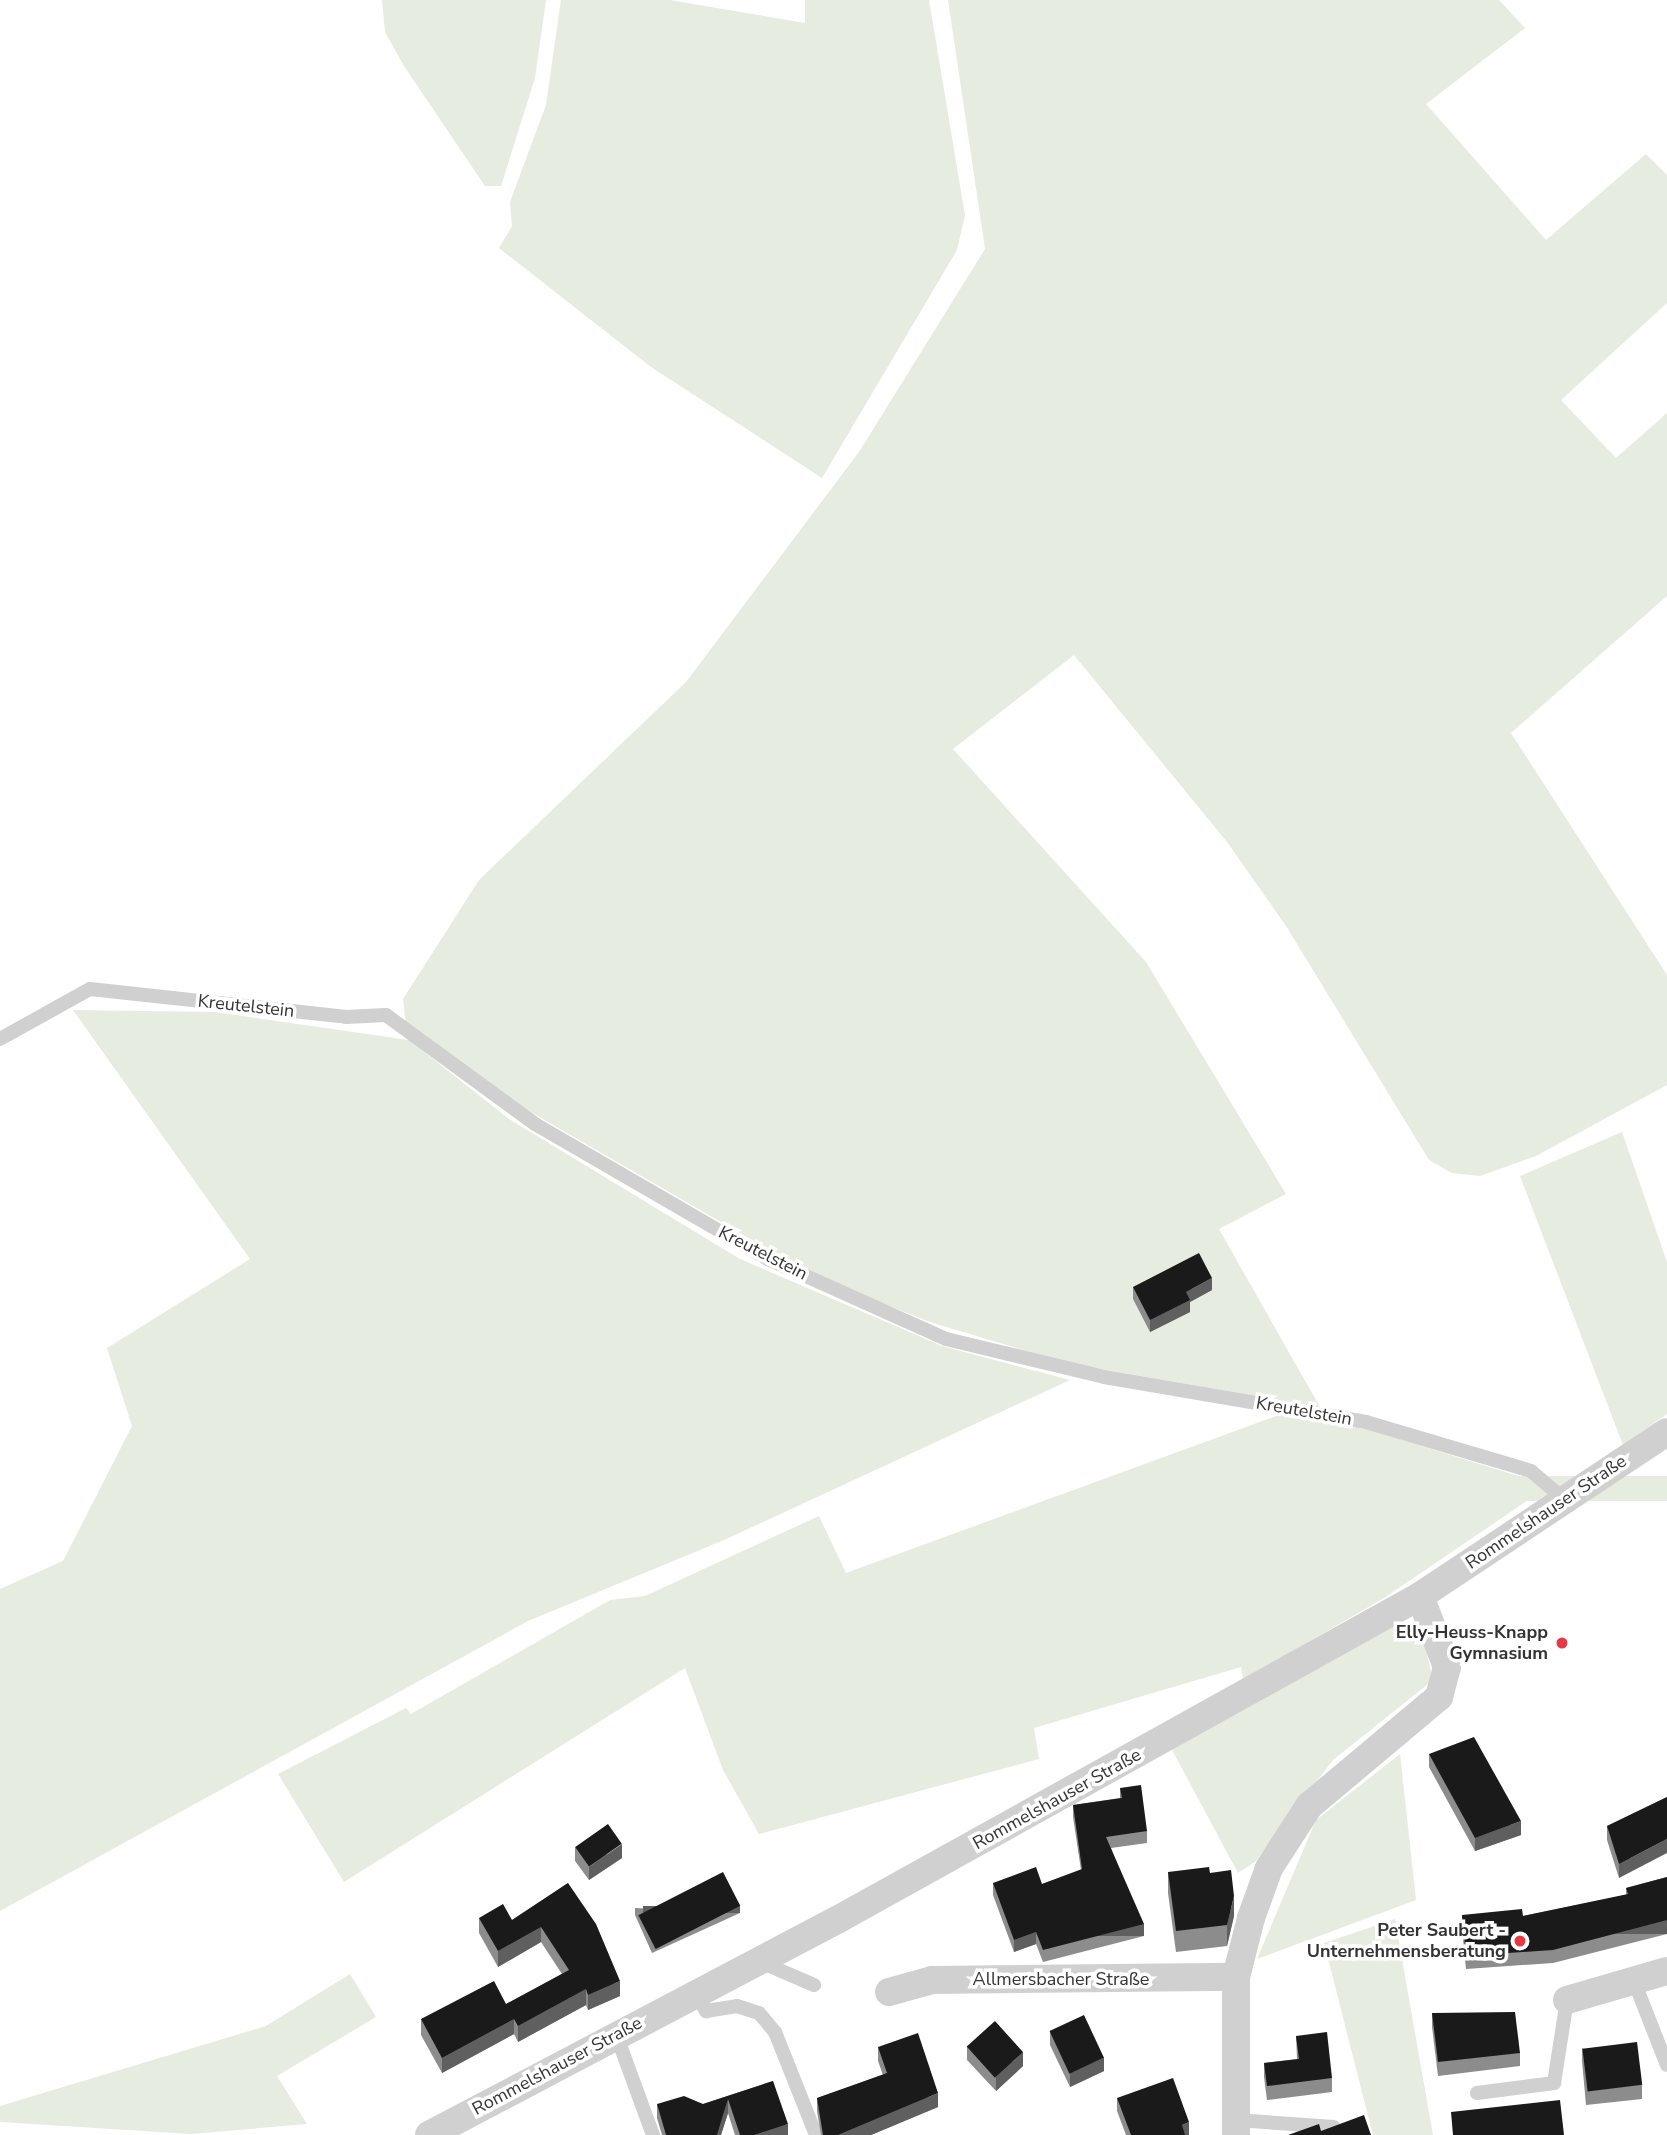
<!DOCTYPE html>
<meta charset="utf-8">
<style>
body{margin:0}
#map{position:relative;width:1667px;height:2135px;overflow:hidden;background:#fff;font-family:"Nunito Sans",sans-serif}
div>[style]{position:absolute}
.green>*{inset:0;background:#e6ecdf;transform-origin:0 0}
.service>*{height:14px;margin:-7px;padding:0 7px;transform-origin:7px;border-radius:7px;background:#d0d0d0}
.minor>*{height:28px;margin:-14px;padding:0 14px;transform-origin:14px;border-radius:14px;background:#d0d0d0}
.wall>*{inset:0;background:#8c8c8c}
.shaded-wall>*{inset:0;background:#5f5f5f;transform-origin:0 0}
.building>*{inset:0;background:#1a1a1a;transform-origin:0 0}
.dots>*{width:19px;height:19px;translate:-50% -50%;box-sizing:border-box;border:4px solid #fff;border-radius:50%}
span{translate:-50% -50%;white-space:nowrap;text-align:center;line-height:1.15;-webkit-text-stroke:7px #fff;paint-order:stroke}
.street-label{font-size:18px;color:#333}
.poi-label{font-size:18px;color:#333;font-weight:700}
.right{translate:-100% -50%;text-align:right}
</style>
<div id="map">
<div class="green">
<div style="clip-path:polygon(382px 0,546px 0,535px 78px,501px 186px,485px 186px,404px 66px,385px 32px)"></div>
<div style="clip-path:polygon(561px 0,670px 0,805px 23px,805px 0,929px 0,965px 215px,957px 250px,822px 478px,651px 367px,499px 248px,512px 226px,510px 202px,546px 105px)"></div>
<div style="clip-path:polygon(948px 0,1499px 0,1525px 28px,1426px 104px,1546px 240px,1646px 154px,1667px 175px,1667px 303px,1561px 400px,1616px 458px,1667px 413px,1667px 596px,1511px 733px,1667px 975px,1667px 1085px,1536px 1156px,1480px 1176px,1452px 1173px,1429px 1160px,1286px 926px,1227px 842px,1074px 655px,953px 749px,1146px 962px,1286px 1194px,1219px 1229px,1320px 1407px,1066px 1363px,930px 1322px,814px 1276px,522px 1107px,406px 1026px,403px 999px,479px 880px,686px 682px,859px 452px,985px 249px)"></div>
<div style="clip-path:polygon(73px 1010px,215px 1012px,409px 1040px,509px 1119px,740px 1259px,942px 1346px,1070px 1380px,724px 1540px,528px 1621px,0 1911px,0 1589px,63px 1561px,132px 1426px,107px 1348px,250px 1259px)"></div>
<div style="clip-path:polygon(1622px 1132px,1667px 1262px,1667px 1414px,1623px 1445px,1520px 1176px)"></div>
<div style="clip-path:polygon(1279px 1415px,1351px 1424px,1528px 1479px,1534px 1496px,1384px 1598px,1243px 1680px,1241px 1667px,1034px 1728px,1039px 1759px,759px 1834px,723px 1770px,685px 1668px,344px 1882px,278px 1774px,406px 1708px,411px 1714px,610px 1600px,645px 1596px,819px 1516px,846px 1573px)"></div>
<div style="left:1667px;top:1476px;width:25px;height:236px;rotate:90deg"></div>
<div style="clip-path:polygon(1400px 1623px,1422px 1632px,1433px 1680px,1333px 1760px,1255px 1862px,1238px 1873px,1170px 1746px)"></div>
<div style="clip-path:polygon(1400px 1754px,1416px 1900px,1257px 1959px,1316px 1820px)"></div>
<div style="clip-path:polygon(1395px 1919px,1433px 2135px,1373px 2135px,1324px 1943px)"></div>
<div style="clip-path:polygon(350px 1974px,376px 2017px,277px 2076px,307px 2124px,191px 2134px,0 2122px,0 2106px,266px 2026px)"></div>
</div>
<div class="service">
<div style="left:0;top:1039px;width:103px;rotate:-29.1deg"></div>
<div style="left:90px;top:989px;width:258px;rotate:6.2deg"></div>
<div style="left:346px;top:1017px;width:40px;rotate:-2.9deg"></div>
<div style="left:386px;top:1015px;width:185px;rotate:36.2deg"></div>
<div style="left:535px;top:1124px;width:269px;rotate:30.1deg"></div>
<div style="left:768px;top:1259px;width:195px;rotate:24.2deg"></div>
<div style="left:946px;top:1339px;width:163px;rotate:13.5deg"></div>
<div style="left:1104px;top:1377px;width:266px;rotate:9.7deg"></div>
<div style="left:1366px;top:1422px;width:172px;rotate:16.5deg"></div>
<div style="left:1531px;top:1471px;width:45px;rotate:40.5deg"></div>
<div style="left:758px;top:1961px;width:61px;rotate:23.2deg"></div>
<div style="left:1634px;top:1981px;width:90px;rotate:68.6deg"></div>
<div style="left:696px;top:1993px;width:21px;rotate:61deg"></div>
<div style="left:706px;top:2011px;width:31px;rotate:-9deg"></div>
<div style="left:737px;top:2006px;width:23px;rotate:18deg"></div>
<div style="left:759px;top:2013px;width:25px;rotate:50deg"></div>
<div style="left:775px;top:2032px;width:111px;rotate:68.3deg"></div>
<div style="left:616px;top:2034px;width:108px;rotate:69.9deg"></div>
<div style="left:1477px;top:2093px;width:78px;rotate:-7.4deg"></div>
<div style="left:1554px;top:2083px;width:84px;rotate:-81.1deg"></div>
<div style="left:1236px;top:2120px;width:98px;rotate:4.1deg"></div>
</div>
<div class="minor">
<div style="left:889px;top:1992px;width:45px;rotate:-15.6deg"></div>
<div style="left:932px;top:1980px;width:304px;rotate:-0.6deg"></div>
<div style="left:1567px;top:2000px;width:104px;rotate:-16.2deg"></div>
<div style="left:429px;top:2135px;width:461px;rotate:-27.8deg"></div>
<div style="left:837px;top:1920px;width:667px;rotate:-29.06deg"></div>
<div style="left:1420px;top:1596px;width:296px;rotate:-33.6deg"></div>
<div style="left:1236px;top:2135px;width:158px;rotate:-90deg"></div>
<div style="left:1236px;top:1977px;width:61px;rotate:-75.7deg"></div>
<div style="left:1251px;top:1918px;width:53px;rotate:-70.2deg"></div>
<div style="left:1269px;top:1868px;width:74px;rotate:-57.2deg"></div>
<div style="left:1309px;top:1806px;width:170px;rotate:-40deg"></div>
<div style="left:1439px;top:1697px;width:31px;rotate:-75deg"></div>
<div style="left:1447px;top:1667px;width:76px;rotate:-110.8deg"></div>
</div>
<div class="wall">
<div style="clip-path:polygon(1133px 1287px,1212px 1290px,1190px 1302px,1190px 1312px,1150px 1332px,1133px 1299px)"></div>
<div style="clip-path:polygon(1429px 1754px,1521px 1835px,1475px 1851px,1429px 1767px)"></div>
<div style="clip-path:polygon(1120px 1788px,1147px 1831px,1147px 1843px,1111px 1848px,1144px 1936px,1043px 1962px,1036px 1944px,1014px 1952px,993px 1895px,993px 1883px,1042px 1884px,1081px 1870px,1073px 1817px,1073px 1805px,1120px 1798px)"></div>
<div style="clip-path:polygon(1667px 1797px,1619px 1878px,1607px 1840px,1607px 1826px)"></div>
<div style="clip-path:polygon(575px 1847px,622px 1858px,589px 1880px,575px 1861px)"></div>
<div style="clip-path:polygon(1168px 1872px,1210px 1873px,1234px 1916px,1227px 1946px,1176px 1952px,1168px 1893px)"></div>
<div style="clip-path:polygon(1667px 1877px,1667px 1934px,1553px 1963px,1466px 1969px,1462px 1929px,1462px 1915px,1523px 1916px,1626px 1895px,1626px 1888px)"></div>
<div style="clip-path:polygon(568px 1883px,620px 1996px,588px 2010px,586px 2005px,518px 2042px,514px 2034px,442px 2073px,421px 2035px,421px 2019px,506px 2004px,562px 1974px,541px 1942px,498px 1967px,479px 1933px,479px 1918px,512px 1920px)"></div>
<div style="clip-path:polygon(635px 1908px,740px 1913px,652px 1953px,635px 1915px)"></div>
<div style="clip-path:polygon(1432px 2013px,1520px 2053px,1520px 2066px,1438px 2076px,1432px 2027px)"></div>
<div style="clip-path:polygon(1050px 2032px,1104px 2071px,1070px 2087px,1050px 2045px)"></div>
<div style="clip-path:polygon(1296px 2036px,1332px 2078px,1332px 2092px,1267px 2100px,1264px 2077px,1264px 2063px,1297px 2059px)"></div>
<div style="clip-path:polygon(967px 2046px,1023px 2066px,996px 2091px,967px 2060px)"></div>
<div style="clip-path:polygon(878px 2047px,938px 2107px,871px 2135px,821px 2135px,817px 2111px,817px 2098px,883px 2075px,878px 2061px)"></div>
<div style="clip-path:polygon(1582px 2048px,1642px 2085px,1642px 2099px,1586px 2105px,1582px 2061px)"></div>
<div style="clip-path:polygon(773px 2081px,788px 2135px,735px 2135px,728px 2113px,721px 2135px,662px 2135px,657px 2118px,657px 2104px,703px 2104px)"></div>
<div style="clip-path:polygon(1117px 2098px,1189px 2135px,1126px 2135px,1117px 2111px)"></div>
</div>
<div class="shaded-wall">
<div style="clip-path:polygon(1212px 1278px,1212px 1290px,1190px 1302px,1190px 1312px,1150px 1332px,1150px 1320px,1186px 1292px)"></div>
<div style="clip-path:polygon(1521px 1821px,1521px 1835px,1475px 1851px,1475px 1838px)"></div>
<div style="clip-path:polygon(1667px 1839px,1667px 1853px,1619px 1878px,1619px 1864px)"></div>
<div style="clip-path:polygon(622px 1844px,622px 1858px,589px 1880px,589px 1867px)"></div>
<div style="clip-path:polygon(1234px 1896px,1234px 1916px,1227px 1946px,1227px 1925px)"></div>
<div style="left:740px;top:1906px;width:7px;height:97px;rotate:90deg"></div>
<div style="left:1667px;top:1920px;width:14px;height:118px;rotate:90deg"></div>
<div style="left:1144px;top:1924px;width:12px;height:104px;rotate:90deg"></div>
<div style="clip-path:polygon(541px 1927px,541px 1942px,498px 1967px,498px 1951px)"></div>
<div style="clip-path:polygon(1036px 1932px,1036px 1944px,1014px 1952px,1014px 1940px)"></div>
<div style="clip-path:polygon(620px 1981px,620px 1996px,588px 2010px,588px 1995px)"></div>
<div style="clip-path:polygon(586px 1989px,586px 2005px,518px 2042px,518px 2026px)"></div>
<div style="clip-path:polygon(514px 2019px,514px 2034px,442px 2073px,442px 2058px)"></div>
<div style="clip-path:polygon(1023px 2052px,1023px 2066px,996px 2091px,996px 2077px)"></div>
<div style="clip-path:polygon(1104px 2057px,1104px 2071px,1070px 2087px,1070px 2073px)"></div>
<div style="clip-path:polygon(938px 2093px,938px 2107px,871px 2135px,838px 2135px)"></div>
<div style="clip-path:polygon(728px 2099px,728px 2113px,721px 2135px,717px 2135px)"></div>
<div style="clip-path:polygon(1189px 2122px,1189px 2135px,1182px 2135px,1182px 2125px)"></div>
<div style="clip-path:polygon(788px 2124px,788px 2135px,754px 2135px)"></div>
</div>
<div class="building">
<div style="clip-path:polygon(1199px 1253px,1212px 1278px,1186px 1292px,1190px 1300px,1150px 1320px,1133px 1287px)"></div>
<div style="clip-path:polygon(1474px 1737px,1521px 1821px,1475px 1838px,1429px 1754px)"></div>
<div style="clip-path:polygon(1141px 1785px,1147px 1831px,1106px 1837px,1144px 1924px,1043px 1950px,1036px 1932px,1014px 1940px,993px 1883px,1036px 1867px,1042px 1884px,1082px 1869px,1073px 1805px,1122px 1798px,1120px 1788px)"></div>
<div style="clip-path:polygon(1667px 1797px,1667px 1839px,1619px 1864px,1607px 1826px)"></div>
<div style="left:608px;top:1824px;width:24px;height:40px;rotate:55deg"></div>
<div style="clip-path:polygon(1209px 1867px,1210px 1873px,1231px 1870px,1234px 1896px,1227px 1925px,1176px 1931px,1168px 1872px)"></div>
<div style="left:723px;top:1872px;width:38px;height:95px;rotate:63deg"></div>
<div style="clip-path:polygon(1667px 1877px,1667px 1920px,1553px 1950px,1466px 1956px,1462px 1915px,1522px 1909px,1523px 1916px,1628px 1894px,1626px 1888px)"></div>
<div style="clip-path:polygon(568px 1883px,596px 1924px,620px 1981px,588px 1995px,586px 1989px,518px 2026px,514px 2019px,442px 2058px,421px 2019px,494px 1981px,506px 2004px,569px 1970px,541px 1927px,498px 1951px,479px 1918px,503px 1904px,512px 1920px)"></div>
<div style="clip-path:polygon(1515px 2012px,1520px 2053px,1438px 2062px,1432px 2013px)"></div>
<div style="left:1084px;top:2015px;width:47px;height:38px;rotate:65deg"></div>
<div style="left:995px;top:2021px;width:42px;height:38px;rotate:48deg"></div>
<div style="clip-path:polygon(1327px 2032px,1332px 2078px,1267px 2086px,1264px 2063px,1299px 2059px,1296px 2036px)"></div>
<div style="clip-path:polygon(918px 2033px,938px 2093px,838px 2135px,823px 2135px,817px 2098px,887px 2073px,878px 2047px)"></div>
<div style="left:1637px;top:2042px;width:43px;height:55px;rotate:83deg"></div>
<div style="clip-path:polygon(1173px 2078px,1189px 2122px,1182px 2125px,1185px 2135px,1131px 2135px,1117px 2098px)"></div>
<div style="clip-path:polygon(773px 2081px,788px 2124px,754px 2135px,740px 2135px,728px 2099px,717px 2135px,666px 2135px,657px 2104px,684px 2096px,703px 2104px)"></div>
<div style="clip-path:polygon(1560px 2100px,1564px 2135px,1453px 2135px,1451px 2112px)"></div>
<div style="clip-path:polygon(1364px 2115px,1371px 2135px,1288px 2135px,1319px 2124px,1321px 2131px)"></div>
</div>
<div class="dots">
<div style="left:1562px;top:1643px;background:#e63946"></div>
<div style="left:1520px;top:1941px;background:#e63946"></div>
</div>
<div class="street-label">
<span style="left:246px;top:1006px;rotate:6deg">Kreutelstein</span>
<span style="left:763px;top:1253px;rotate:27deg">Kreutelstein</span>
<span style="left:1304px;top:1411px;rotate:10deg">Kreutelstein</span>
<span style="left:1546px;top:1512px;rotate:-34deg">Rommelshauser Straße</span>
<span style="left:1057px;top:1799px;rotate:-29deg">Rommelshauser Straße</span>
<span style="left:1061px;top:1979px">Allmersbacher Straße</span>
<span style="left:557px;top:2066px;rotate:-28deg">Rommelshauser Straße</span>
</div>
<div class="poi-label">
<span class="right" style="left:1548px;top:1643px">Elly-Heuss-Knapp<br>Gymnasium</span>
<span class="right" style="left:1506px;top:1941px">Peter Saubert -<br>Unternehmensberatung</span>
</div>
</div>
